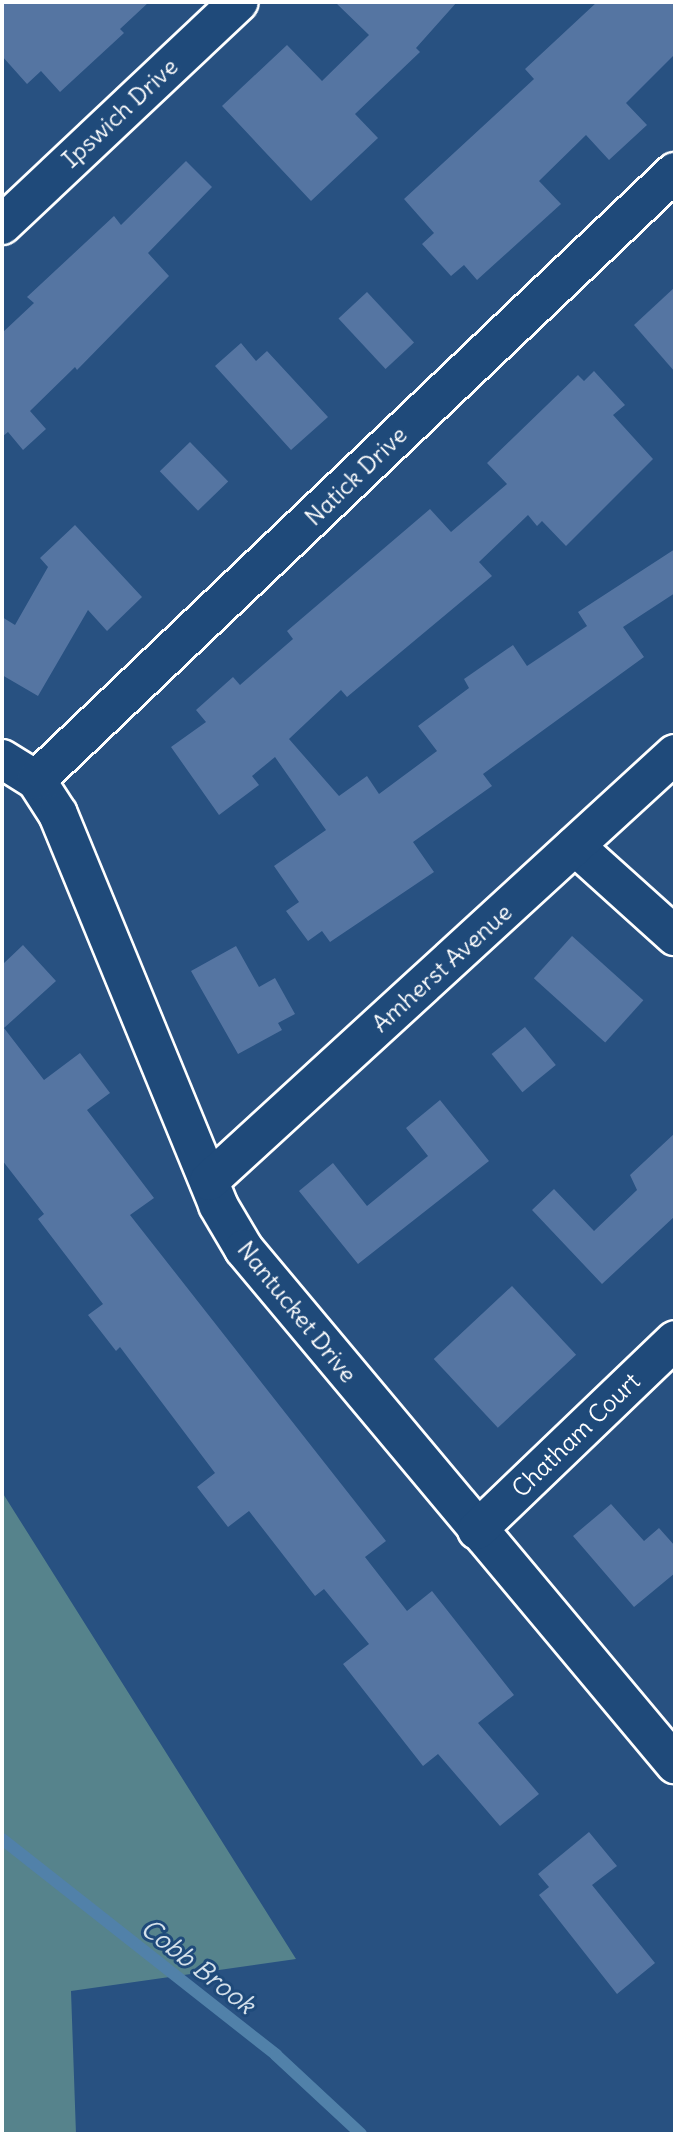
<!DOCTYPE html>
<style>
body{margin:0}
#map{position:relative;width:677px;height:2136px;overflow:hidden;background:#285181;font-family:Delius,sans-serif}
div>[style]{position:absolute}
.green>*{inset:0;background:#56838c}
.stream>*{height:12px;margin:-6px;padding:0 6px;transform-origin:6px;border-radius:6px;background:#5181a9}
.building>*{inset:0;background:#5575a2;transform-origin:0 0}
.roads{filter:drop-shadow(2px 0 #fff) drop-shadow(-2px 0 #fff) drop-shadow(0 2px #fff) drop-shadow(0 -2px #fff)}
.street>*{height:38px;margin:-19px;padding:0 19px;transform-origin:19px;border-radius:19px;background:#1f4a7a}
span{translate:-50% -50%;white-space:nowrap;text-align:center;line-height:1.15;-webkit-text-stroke:6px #1f4a7a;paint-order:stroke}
.street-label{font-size:24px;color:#fff}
.water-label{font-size:26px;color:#d4e0ea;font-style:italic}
.frame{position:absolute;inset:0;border:4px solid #fff;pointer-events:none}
</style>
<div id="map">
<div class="green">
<div style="clip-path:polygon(2px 1492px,296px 1959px,71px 1991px,76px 2134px,2px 2134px)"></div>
</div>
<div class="stream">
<div style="left:2px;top:1839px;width:349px;rotate:38.2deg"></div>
<div style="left:276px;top:2055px;width:116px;rotate:42.9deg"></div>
</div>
<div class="building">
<div style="clip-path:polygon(2px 2px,149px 2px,120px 29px,124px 33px,60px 92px,41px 71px,27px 84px,2px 56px)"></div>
<div style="clip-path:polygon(335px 2px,457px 2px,416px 48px,420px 52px,355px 114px,378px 138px,311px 201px,222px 106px,287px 45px,322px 81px,369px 35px)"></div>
<div style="clip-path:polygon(597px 2px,675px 2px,675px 54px,626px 103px,647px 125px,609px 160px,586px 135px,539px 181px,561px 204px,477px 280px,464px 265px,451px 276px,422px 244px,434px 233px,404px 199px,534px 79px,525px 69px)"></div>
<div style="clip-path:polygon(186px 161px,212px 187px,148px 253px,169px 276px,77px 370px,75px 367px,30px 411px,46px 429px,23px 450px,8px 432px,2px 437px,2px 333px,34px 303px,27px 297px,114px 216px,121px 225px)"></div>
<div style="clip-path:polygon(675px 287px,675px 372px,634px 325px)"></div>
<div style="left:367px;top:292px;width:69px;height:39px;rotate:47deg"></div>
<div style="clip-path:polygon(241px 343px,256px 361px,267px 351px,328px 417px,291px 450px,215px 366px)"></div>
<div style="clip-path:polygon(594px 371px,625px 405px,613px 415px,653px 459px,566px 546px,542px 521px,537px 526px,528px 515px,479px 562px,492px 576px,347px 697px,341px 690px,289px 739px,339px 796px,367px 776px,379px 794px,437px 751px,418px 726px,469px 688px,464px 679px,513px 645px,527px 666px,587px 626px,578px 612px,675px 549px,675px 593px,623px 627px,644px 657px,483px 774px,492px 786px,413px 842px,434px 872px,330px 942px,322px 931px,308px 941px,286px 911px,299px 902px,274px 866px,326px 830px,275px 757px,252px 776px,259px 785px,219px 815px,171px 747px,206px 722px,196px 710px,233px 677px,240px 685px,293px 639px,287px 631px,430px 509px,451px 532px,507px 484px,487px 463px,578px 375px,584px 381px)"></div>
<div style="left:190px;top:442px;width:55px;height:42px;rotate:46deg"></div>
<div style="clip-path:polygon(75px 525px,142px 597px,107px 631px,88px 610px,38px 696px,2px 675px,2px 617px,15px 625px,48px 567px,40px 558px)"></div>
<div style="left:572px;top:936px;width:96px;height:57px;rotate:42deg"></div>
<div style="clip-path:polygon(23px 945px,56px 981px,4px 1028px,44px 1080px,80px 1053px,110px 1093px,87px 1110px,154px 1198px,130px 1215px,386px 1541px,365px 1557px,407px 1611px,432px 1591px,514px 1695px,478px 1723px,539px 1794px,500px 1826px,438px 1754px,423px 1766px,343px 1664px,369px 1644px,324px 1589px,315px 1596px,249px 1511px,228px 1527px,197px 1487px,215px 1473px,120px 1347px,116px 1351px,88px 1315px,103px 1304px,38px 1219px,44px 1214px,2px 1160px,2px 965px)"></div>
<div style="clip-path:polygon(236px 946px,259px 987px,275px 978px,295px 1014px,278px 1023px,282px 1030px,238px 1054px,191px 971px)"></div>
<div style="left:525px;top:1027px;width:49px;height:43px;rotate:51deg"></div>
<div style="clip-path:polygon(440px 1100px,489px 1161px,358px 1264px,299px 1191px,333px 1163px,367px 1206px,428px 1156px,406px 1128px)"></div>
<div style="clip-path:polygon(675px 1133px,675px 1216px,602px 1284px,532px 1210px,554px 1189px,594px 1231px,637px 1190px,630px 1175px)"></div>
<div style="left:512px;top:1286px;width:94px;height:107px;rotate:47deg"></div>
<div style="clip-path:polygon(611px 1504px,644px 1541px,659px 1528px,675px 1546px,675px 1573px,634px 1607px,573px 1536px)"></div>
<div style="clip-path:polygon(589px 1832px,617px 1866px,592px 1885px,655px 1963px,617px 1994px,539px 1895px,549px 1887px,538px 1874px)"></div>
</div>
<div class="roads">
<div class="street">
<div style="left:2px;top:225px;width:325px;rotate:-43.3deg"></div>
<div style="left:2px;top:759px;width:40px;rotate:32deg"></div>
<div style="left:36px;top:780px;width:40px;rotate:57.1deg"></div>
<div style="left:58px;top:814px;width:422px;rotate:67.7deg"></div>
<div style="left:218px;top:1205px;width:51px;rotate:59.4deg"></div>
<div style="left:244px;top:1249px;width:672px;rotate:50.07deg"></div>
<div style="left:36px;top:780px;width:882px;rotate:-43.58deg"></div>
<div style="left:575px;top:846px;width:135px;rotate:42deg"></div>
<div style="left:209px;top:1181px;width:632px;rotate:-42.5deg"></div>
<div style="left:477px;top:1530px;width:274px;rotate:-43.8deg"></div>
</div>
</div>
<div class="street-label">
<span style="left:120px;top:113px;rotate:-43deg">Ipswich Drive</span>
<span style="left:356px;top:476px;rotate:-44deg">Natick Drive</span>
<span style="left:442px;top:968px;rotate:-42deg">Amherst Avenue</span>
<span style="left:297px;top:1312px;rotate:51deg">Nantucket Drive</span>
<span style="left:576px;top:1435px;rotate:-44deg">Chatham Court</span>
</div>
<div class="water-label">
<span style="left:198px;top:1966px;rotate:38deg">Cobb Brook</span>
</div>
<div class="frame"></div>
</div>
